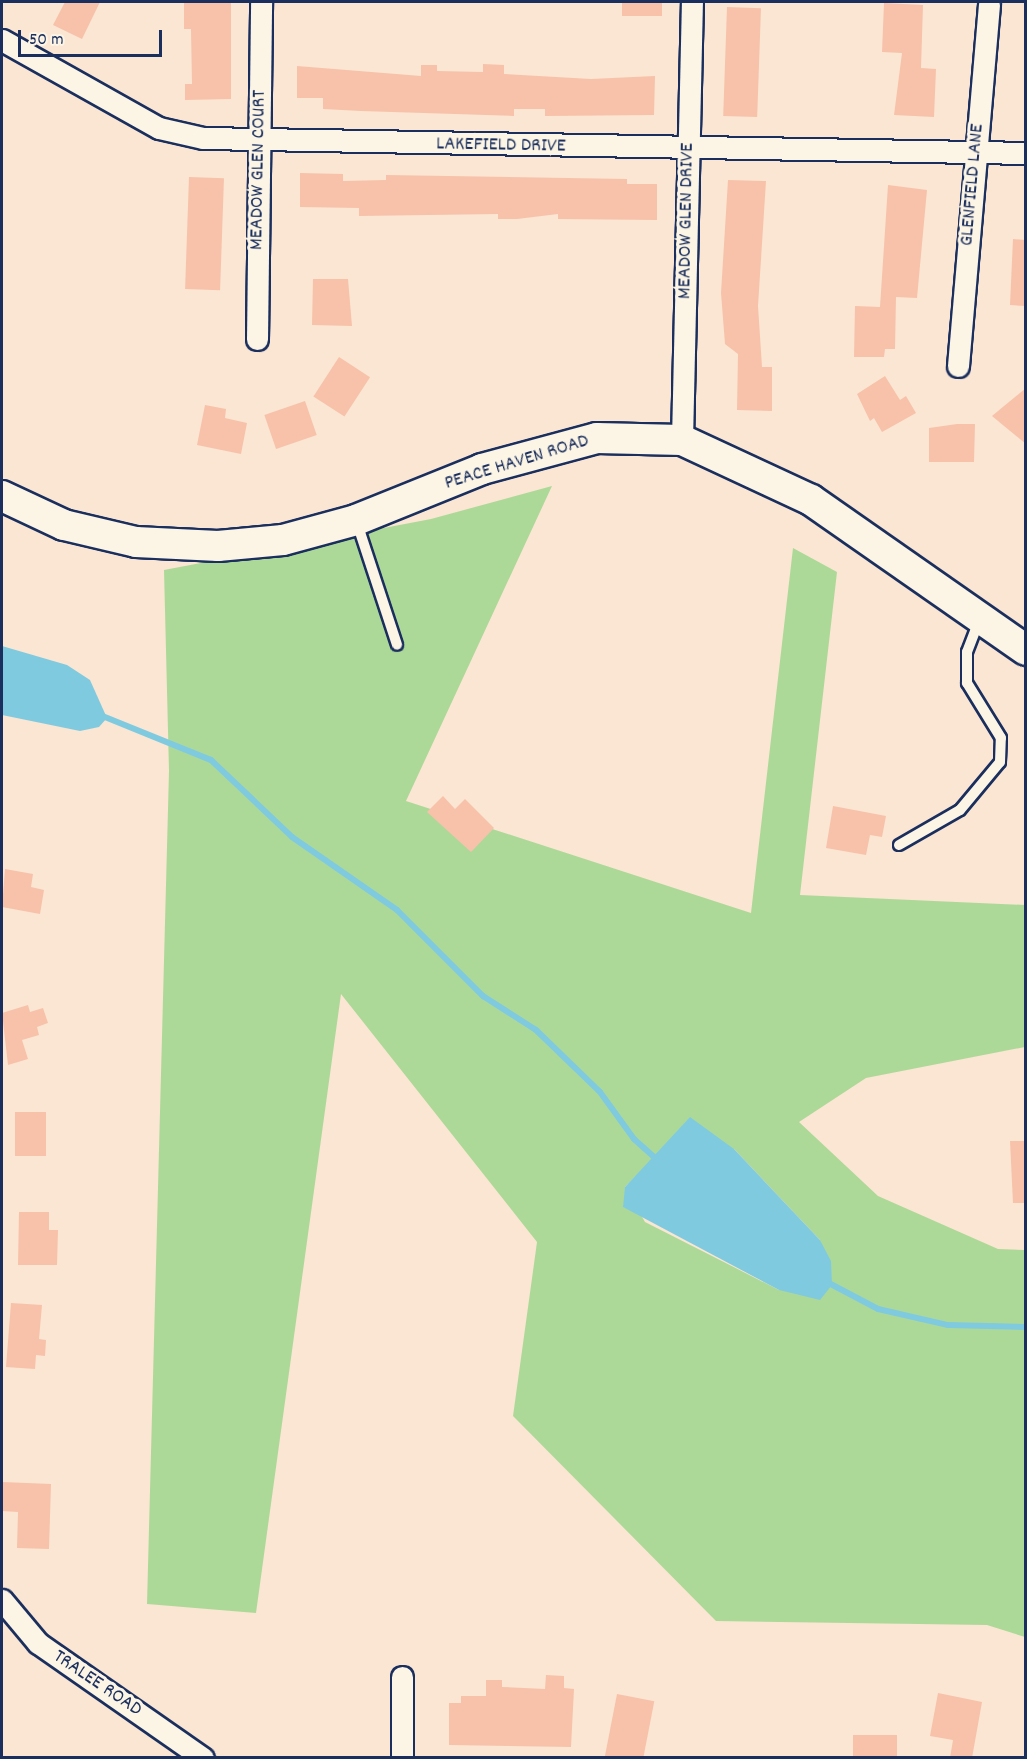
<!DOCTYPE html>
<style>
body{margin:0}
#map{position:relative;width:1027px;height:1759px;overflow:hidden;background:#fae6d3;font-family:Dekko,sans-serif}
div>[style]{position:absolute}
.green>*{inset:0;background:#add998}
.water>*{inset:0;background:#80cae0}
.stream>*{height:6px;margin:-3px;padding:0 3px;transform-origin:3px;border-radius:3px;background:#80cae0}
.building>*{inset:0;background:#f7c2a9;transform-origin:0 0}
.roads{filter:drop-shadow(2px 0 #1b2f5e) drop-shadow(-2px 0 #1b2f5e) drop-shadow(0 2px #1b2f5e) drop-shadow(0 -2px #1b2f5e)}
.lane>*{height:10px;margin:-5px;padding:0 5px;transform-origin:5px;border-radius:5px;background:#fcf5e5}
.street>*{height:21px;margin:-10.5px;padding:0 10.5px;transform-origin:10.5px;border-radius:10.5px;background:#fcf5e5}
.secondary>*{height:30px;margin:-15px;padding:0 15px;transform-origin:15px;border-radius:15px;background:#fcf5e5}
span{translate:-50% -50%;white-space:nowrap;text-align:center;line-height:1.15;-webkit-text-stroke:6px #fcf5e5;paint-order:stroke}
.street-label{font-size:20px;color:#1b2f5e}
.frame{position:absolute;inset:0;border:3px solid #1b2f5e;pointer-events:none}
.scale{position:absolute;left:18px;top:30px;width:144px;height:27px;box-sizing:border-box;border:3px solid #1b2f5e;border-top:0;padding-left:8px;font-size:18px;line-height:21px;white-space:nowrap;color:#1b2f5e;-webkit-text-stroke:4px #fcf5e5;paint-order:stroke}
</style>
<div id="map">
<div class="green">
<div style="clip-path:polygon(evenodd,552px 486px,406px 801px,751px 913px,793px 548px,837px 572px,800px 895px,1025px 905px,1025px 1047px,866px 1078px,799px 1122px,878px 1196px,998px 1249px,1025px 1250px,1025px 1637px,987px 1625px,716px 1621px,513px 1416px,537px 1242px,341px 994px,256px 1613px,147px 1604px,169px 771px,164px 570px,431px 519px,552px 486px,734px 1149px,820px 1240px,779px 1290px,645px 1222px,625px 1187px,654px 1158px,734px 1149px)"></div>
</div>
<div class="water">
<div style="clip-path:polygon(2px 646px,67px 665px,90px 680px,107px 718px,99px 727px,80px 731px,2px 715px)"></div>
<div style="clip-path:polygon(690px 1117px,734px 1149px,820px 1240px,831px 1261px,832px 1285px,820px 1300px,779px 1290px,623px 1207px,625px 1187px)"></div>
</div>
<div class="stream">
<div style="left:100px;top:715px;width:120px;rotate:22.1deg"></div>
<div style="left:211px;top:760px;width:112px;rotate:43.5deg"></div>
<div style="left:292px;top:837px;width:128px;rotate:34.8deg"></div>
<div style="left:397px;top:910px;width:122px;rotate:45deg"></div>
<div style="left:483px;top:996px;width:63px;rotate:32.7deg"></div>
<div style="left:536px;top:1030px;width:89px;rotate:44.1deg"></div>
<div style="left:600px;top:1092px;width:58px;rotate:54.1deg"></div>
<div style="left:634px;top:1139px;width:36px;rotate:42deg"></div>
<div style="left:825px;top:1281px;width:60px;rotate:27.8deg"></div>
<div style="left:878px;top:1309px;width:72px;rotate:12.9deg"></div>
<div style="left:948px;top:1325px;width:78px;rotate:1.5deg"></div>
</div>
<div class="building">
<div style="clip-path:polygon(65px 2px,100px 2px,82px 39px,53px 25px)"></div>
<div style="clip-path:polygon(184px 2px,231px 2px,231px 99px,185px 100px,185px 84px,192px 84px,191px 29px,184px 29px)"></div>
<div style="left:622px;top:2px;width:40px;height:14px"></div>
<div style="clip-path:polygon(884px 3px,923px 5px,921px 68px,936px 69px,934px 117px,894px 115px,902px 53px,882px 52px)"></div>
<div style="left:727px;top:7px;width:34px;height:109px;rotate:2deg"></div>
<div style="clip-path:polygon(483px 64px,504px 65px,504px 74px,591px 79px,655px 76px,654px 115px,545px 116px,545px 109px,514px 109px,514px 116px,361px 111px,323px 109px,323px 98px,297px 98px,297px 66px,421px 76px,421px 65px,437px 65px,437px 71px,483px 72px)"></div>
<div style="clip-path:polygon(300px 173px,343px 174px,343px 181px,386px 180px,386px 175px,627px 179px,627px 184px,657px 184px,657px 220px,558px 219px,558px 214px,517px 219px,498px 219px,498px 214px,359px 216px,359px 208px,300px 207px)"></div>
<div style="left:189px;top:177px;width:35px;height:112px;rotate:2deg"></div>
<div style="clip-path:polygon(728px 180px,766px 181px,758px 306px,762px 367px,772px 367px,772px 411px,737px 410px,738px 354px,725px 344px,721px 293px)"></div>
<div style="clip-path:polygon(888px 185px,927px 190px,917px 298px,896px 297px,895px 349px,885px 349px,884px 357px,854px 357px,855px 306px,880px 307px)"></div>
<div style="clip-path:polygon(1013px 239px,1026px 240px,1026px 306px,1010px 305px)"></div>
<div style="clip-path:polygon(313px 279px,348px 279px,352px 326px,312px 325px)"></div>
<div style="left:339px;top:357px;width:37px;height:47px;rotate:33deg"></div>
<div style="clip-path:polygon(885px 376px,900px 400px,906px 396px,916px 413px,882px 432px,874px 418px,870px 421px,857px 394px)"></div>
<div style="clip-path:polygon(1026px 388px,1026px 444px,992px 416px)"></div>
<div style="left:305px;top:401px;width:36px;height:43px;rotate:71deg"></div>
<div style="clip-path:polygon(205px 405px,226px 409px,225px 418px,247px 423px,241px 454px,197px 445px)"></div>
<div style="clip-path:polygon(957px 424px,975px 424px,974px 462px,929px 462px,929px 428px)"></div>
<div style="clip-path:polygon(443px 796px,455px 809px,465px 799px,494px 828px,471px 852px,427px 812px)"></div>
<div style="clip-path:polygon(833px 806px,886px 816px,882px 837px,870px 835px,866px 855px,826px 848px)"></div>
<div style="clip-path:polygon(5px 869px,33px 874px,31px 887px,44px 890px,40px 914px,2px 907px)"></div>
<div style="clip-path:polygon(28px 1005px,30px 1012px,43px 1008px,48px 1023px,37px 1027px,39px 1035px,22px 1040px,28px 1059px,8px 1065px,2px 1013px)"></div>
<div style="left:46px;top:1112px;width:44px;height:31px;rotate:90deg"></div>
<div style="clip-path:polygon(1010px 1141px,1026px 1141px,1026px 1203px,1013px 1203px)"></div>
<div style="clip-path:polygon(19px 1212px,49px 1212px,49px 1230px,58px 1230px,57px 1265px,18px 1265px)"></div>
<div style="clip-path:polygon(11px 1303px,42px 1305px,39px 1339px,46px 1340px,45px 1356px,36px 1355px,35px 1369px,6px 1367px)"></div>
<div style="clip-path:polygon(2px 1482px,51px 1484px,49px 1549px,17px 1548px,18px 1512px,2px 1511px)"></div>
<div style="clip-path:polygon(546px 1675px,564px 1676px,564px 1688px,574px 1689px,571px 1747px,449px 1745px,449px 1703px,461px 1703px,461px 1696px,486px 1696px,486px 1680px,502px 1680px,502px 1687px,545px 1689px)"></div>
<div style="clip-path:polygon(938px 1693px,982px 1702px,972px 1758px,950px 1758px,953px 1740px,930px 1736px)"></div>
<div style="left:617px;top:1694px;width:38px;height:65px;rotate:11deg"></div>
<div style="left:853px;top:1735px;width:44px;height:23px"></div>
</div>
<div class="roads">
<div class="lane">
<div style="left:357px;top:523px;width:128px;rotate:71.8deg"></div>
<div style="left:899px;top:845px;width:70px;rotate:-29.8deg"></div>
<div style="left:960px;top:810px;width:62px;rotate:-50.2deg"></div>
<div style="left:1000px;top:762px;width:24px;rotate:-88deg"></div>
<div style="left:1001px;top:738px;width:65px;rotate:-121.7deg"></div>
<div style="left:967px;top:683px;width:31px;rotate:-90deg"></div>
<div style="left:967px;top:652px;width:34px;rotate:-69deg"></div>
</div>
<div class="street">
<div style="left:2px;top:40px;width:180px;rotate:29.3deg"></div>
<div style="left:159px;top:128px;width:45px;rotate:12.8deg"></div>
<div style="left:203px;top:138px;width:823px;rotate:1.04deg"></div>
<div style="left:257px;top:339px;width:337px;rotate:-89.3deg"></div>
<div style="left:958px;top:366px;width:363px;rotate:-85.1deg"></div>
<div style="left:682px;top:440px;width:438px;rotate:-88.7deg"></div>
<div style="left:2px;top:1600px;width:56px;rotate:50.1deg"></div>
<div style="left:38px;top:1643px;width:201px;rotate:34.9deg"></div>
<div style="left:402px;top:1758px;width:81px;rotate:-90deg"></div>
</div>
<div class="secondary">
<div style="left:2px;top:496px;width:68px;rotate:25.1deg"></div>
<div style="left:64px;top:525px;width:74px;rotate:13.3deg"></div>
<div style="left:136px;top:542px;width:82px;rotate:2.8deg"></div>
<div style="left:218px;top:546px;width:65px;rotate:-5.3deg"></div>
<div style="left:283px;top:540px;width:76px;rotate:-15.3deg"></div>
<div style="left:356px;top:520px;width:136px;rotate:-22deg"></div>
<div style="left:482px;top:469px;width:119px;rotate:-15.1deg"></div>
<div style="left:597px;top:438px;width:85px;rotate:1.3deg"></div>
<div style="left:682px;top:440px;width:142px;rotate:24.9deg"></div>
<div style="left:811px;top:500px;width:262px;rotate:34.9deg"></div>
</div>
</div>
<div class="street-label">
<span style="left:501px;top:146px;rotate:1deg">LAKEFIELD DRIVE</span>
<span style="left:259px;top:170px;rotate:-89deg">MEADOW GLEN COURT</span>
<span style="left:973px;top:185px;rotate:-85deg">GLENFIELD LANE</span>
<span style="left:687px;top:221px;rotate:-89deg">MEADOW GLEN DRIVE</span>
<span style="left:517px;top:463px;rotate:-17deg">PEACE HAVEN ROAD</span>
<span style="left:97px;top:1684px;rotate:34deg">TRALEE ROAD</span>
</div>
<div class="frame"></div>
<div class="scale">50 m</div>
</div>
